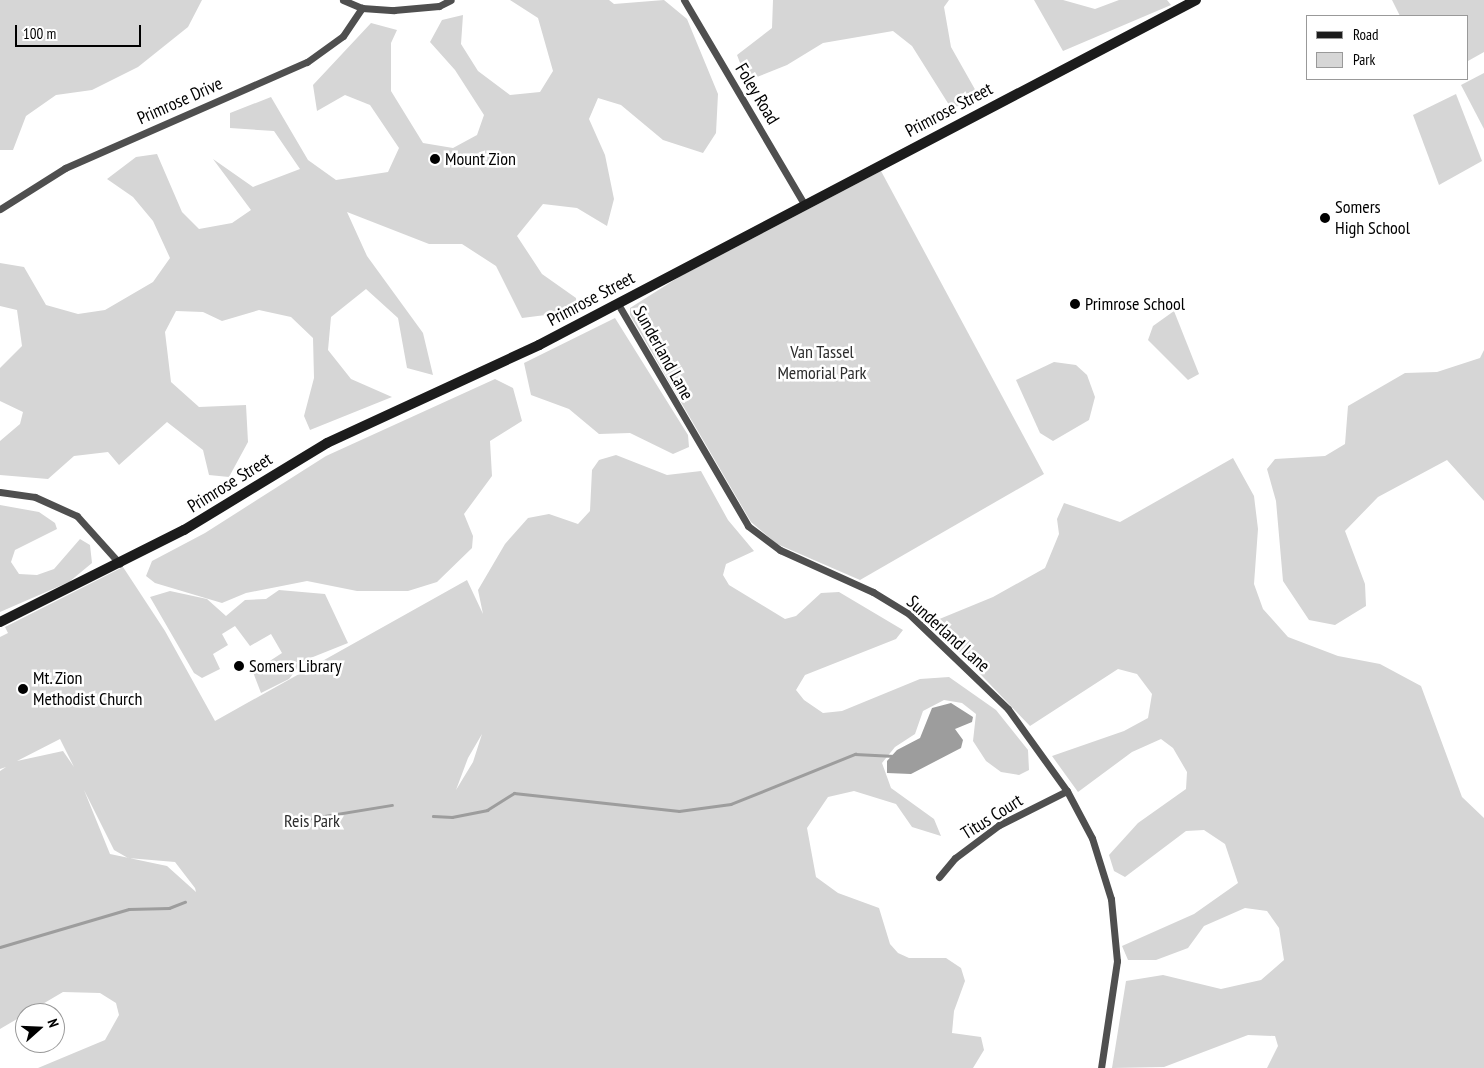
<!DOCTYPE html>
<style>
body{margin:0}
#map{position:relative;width:1484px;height:1068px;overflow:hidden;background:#fff;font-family:"PT Sans Narrow",sans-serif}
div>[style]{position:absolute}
.green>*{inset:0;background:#d6d6d6}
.water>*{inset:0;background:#9d9d9d}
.stream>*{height:2.5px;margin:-1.25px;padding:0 1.25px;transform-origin:1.25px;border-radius:1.25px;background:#9d9d9d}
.street>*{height:7px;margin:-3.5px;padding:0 3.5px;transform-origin:3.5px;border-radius:3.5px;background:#4f4f4f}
.secondary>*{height:10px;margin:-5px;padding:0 5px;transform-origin:5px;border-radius:5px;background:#1c1c1c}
.dots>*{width:14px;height:14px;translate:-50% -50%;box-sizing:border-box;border:2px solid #fff;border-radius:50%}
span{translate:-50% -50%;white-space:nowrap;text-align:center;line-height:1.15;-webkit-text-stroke:5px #fff;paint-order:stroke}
.street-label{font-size:18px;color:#000}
.poi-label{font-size:18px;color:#000}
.left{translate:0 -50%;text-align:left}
.park-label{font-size:18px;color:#2d2d2d}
.legend{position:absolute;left:1306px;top:15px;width:162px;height:65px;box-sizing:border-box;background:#fff;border:1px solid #999;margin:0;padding:6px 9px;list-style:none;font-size:15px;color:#000}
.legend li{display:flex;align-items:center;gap:10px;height:25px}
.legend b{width:25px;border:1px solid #999}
.north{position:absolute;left:15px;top:1003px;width:50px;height:50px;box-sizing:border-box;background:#fff;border:1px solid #999;border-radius:50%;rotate:70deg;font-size:14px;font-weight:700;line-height:20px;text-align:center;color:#000}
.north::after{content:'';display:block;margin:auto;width:18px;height:22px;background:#000;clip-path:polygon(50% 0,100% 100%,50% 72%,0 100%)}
.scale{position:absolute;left:15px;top:25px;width:126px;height:22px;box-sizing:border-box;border:2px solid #000;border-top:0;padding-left:6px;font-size:15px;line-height:18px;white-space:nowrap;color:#000;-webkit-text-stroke:4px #fff;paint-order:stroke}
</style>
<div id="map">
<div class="green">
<div style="clip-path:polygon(0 0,202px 0,188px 27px,138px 67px,92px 90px,56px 95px,26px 116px,13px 150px,0 150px)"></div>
<div style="clip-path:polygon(510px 0,609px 0,614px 4px,664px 0,687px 19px,718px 94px,716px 133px,703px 153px,663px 140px,621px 105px,598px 98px,589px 119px,605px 155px,614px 199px,607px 226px,577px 208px,543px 204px,517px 236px,542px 274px,576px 298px,577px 311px,522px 318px,496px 266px,462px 244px,429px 244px,347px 212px,367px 256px,423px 333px,433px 375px,407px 368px,398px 318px,366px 289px,331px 317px,328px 350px,351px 379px,392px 397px,310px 430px,304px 416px,314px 378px,313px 338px,291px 317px,259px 310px,222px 321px,203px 312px,176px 311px,165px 332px,171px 382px,199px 407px,246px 405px,248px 442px,229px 477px,209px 475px,203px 450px,167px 422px,119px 465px,108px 452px,74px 456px,48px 479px,0 475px,0 441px,20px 424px,23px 412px,0 401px,0 368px,22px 346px,17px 310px,0 306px,0 263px,24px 267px,46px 305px,78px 314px,105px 310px,153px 282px,170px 258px,153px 221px,133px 197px,107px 179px,136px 157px,157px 154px,182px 212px,199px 229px,232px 223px,251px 210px,213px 159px,253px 187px,300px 169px,274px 131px,230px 128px,230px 113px,271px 97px,308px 160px,336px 180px,388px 172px,399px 148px,370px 105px,345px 95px,317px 111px,313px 85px,371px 23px,397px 30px,391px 43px,391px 91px,423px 143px,453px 148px,477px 135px,484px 115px,455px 70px,430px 42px,442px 20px,463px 15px,461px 44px,478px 71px,510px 95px,540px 92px,553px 71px,538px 18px)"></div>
<div style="clip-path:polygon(773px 0,949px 0,944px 7px,951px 47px,981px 100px,951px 108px,912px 46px,893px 31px,823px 43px,787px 65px,747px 81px,737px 55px,772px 28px)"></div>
<div style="clip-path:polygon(1034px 0,1063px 0,1095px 9px,1119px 0,1167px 0,1171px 5px,1063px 51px)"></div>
<div style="clip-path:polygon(1392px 0,1484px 0,1484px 52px,1468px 61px,1468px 16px,1400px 16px)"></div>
<div style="clip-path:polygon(1484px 73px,1484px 129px,1461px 85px)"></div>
<div style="clip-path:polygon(1456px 94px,1482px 161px,1439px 185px,1413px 115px)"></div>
<div style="clip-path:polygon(881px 171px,1044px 474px,860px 580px,777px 544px,751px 522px,630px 315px,630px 308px,679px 277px)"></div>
<div style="clip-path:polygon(1174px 311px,1199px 374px,1188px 380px,1148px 340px,1153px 326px)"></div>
<div style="clip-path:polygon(615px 318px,688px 435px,689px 447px,673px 454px,630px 433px,599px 434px,569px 409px,531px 395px,524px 363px)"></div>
<div style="clip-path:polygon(1484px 350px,1484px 501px,1447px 460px,1378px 497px,1345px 531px,1365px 584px,1366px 606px,1335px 625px,1309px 620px,1283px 581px,1276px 501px,1267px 469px,1275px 459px,1325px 456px,1345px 444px,1348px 406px,1405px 373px,1437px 372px,1480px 358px)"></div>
<div style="clip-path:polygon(1054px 362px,1076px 365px,1087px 375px,1095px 397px,1089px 420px,1053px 441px,1040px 433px,1016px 380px)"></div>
<div style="clip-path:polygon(495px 379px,513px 388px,522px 421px,490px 441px,492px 476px,464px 514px,473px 536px,472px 548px,437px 582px,408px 591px,357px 591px,307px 581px,246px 593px,222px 603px,155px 583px,146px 576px,152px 561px,205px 533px,326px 456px)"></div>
<div style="clip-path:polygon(evenodd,616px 455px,667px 475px,701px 471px,728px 520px,754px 551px,726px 564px,723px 575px,729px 585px,785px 619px,796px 616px,821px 593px,839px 592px,903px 630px,896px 639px,805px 675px,796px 690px,804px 700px,823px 713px,842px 711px,920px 679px,949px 677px,996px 710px,1028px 750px,1029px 770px,1019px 775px,1001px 772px,986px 761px,973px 741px,976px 714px,962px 703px,944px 700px,923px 711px,915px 734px,895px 747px,882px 763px,891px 788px,934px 819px,941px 836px,912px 827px,896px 804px,854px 791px,828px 797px,807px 828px,816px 877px,838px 893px,879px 908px,890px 944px,898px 953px,909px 958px,946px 958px,961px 968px,965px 981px,954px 1011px,952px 1033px,981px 1037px,984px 1050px,973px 1068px,38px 1068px,105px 1040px,119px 1015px,116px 1003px,100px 993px,63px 992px,0 1029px,0 771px,6px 767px,0 769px,0 637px,8px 633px,5px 627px,123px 567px,165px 631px,215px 721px,467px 580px,483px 614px,478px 590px,505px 544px,528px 518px,549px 514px,578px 524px,590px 511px,592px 470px,599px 460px,616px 455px,482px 734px,473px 762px,456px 790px,468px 758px,482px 734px,616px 455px,60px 739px,74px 767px,63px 751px,17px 761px,60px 739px,616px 455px,84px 790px,114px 850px,128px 858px,175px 862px,195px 888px,196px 892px,167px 866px,110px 854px,84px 790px)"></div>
<div style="clip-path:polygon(1233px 458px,1254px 496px,1258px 529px,1254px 584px,1263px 609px,1288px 637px,1338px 656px,1380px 664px,1421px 686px,1462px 797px,1484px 818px,1484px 1068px,1267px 1068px,1278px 1046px,1275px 1036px,1248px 1035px,1164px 1067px,1112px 1068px,1126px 981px,1163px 975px,1221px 989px,1261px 980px,1284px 960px,1279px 928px,1267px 911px,1245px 908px,1204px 926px,1188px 948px,1156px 960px,1128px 960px,1122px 946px,1194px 914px,1238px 883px,1225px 844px,1204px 830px,1186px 831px,1125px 877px,1114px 871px,1109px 855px,1138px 823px,1186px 789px,1187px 772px,1173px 748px,1161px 739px,1132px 752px,1078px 792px,1052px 756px,1124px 731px,1148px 718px,1152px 694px,1137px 674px,1118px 669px,1030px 726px,939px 631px,937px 620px,993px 597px,1045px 568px,1059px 534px,1057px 519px,1064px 503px,1120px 522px)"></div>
<div style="clip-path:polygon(0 505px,39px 512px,55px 523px,57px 529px,15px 550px,11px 562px,19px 574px,37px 575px,54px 569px,80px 539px,90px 545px,92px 563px,69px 582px,0 612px)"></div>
<div style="clip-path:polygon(279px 590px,325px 594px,348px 643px,303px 661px,289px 679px,261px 693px,253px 672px,282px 653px,271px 634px,250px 646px,235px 626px,222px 634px,228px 645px,213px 654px,220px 669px,202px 678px,194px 673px,150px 597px,170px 591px,207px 599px,226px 616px,245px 600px,266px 599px)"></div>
</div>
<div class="water">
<div style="clip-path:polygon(951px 703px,973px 717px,972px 722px,955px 729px,963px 740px,961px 748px,911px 774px,887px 773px,887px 761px,897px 750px,920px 738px,932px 708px)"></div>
</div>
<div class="stream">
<div style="left:433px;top:816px;width:19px;rotate:3deg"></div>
<div style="left:452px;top:817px;width:36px;rotate:-11deg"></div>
<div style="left:487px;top:810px;width:32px;rotate:-32deg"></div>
<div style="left:514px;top:793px;width:166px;rotate:6.2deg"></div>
<div style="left:679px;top:811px;width:52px;rotate:-7.7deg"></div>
<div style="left:731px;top:804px;width:134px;rotate:-22deg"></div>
<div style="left:855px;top:754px;width:39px;rotate:3deg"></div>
<div style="left:300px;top:820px;width:93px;rotate:-9.3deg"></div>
<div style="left:0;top:947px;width:134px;rotate:-16.4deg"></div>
<div style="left:129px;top:909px;width:40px;rotate:-1.4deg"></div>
<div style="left:169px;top:908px;width:17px;rotate:-21deg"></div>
</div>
<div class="street">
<div style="left:343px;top:0;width:21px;rotate:23deg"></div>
<div style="left:362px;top:8px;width:32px;rotate:4deg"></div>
<div style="left:394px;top:10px;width:45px;rotate:-5.1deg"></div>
<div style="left:439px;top:6px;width:13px;rotate:-27deg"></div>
<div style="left:684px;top:0;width:237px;rotate:59.5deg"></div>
<div style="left:0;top:209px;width:77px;rotate:-32.2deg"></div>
<div style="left:65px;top:168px;width:264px;rotate:-23.7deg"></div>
<div style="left:307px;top:62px;width:44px;rotate:-35.8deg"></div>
<div style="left:343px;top:36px;width:34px;rotate:-56deg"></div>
<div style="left:618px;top:304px;width:257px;rotate:59.6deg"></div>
<div style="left:748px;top:526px;width:40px;rotate:37deg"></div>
<div style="left:780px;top:550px;width:102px;rotate:24.3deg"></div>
<div style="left:873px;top:592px;width:42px;rotate:31.4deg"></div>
<div style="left:909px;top:614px;width:137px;rotate:43.8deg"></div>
<div style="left:1008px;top:709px;width:101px;rotate:54.3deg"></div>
<div style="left:1067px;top:791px;width:53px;rotate:62deg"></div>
<div style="left:1092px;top:838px;width:64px;rotate:72.7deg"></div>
<div style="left:1111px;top:899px;width:62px;rotate:84.5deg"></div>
<div style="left:1117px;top:961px;width:108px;rotate:98.5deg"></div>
<div style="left:0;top:492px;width:35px;rotate:8deg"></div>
<div style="left:35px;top:497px;width:46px;rotate:24.3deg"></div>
<div style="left:77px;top:516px;width:64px;rotate:48.1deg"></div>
<div style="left:939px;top:877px;width:25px;rotate:-50deg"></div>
<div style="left:955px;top:858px;width:55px;rotate:-36.9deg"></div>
<div style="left:999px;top:825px;width:76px;rotate:-26.6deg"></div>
</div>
<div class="secondary">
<div style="left:0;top:622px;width:206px;rotate:-26.6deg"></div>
<div style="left:184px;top:530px;width:167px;rotate:-31.3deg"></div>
<div style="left:327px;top:443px;width:234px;rotate:-24.8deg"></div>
<div style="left:539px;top:345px;width:742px;rotate:-27.7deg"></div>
</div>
<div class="dots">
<div style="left:435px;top:159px;background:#000"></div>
<div style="left:1325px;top:218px;background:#000"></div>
<div style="left:1075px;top:304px;background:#000"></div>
<div style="left:239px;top:666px;background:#000"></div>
<div style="left:23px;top:689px;background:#000"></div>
</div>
<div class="street-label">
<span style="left:757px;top:94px;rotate:59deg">Foley Road</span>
<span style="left:180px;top:101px;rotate:-24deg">Primrose Drive</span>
<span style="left:949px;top:110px;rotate:-28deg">Primrose Street</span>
<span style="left:591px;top:299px;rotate:-28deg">Primrose Street</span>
<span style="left:663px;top:353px;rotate:61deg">Sunderland Lane</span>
<span style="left:230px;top:483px;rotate:-32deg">Primrose Street</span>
<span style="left:948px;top:634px;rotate:42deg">Sunderland Lane</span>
<span style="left:992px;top:817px;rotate:-32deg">Titus Court</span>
</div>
<div class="poi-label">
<span class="left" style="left:445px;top:159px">Mount Zion</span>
<span class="left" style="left:1335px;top:218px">Somers<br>High School</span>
<span class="left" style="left:1085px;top:304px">Primrose School</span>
<span class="left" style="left:249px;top:666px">Somers Library</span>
<span class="left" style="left:33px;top:689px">Mt. Zion<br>Methodist Church</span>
</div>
<div class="park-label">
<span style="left:822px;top:363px">Van Tassel<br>Memorial Park</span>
<span style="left:312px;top:821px">Reis Park</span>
</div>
<ul class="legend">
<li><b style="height:6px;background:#1c1c1c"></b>Road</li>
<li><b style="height:14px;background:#d6d6d6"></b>Park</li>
</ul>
<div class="north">N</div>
<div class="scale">100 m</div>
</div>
